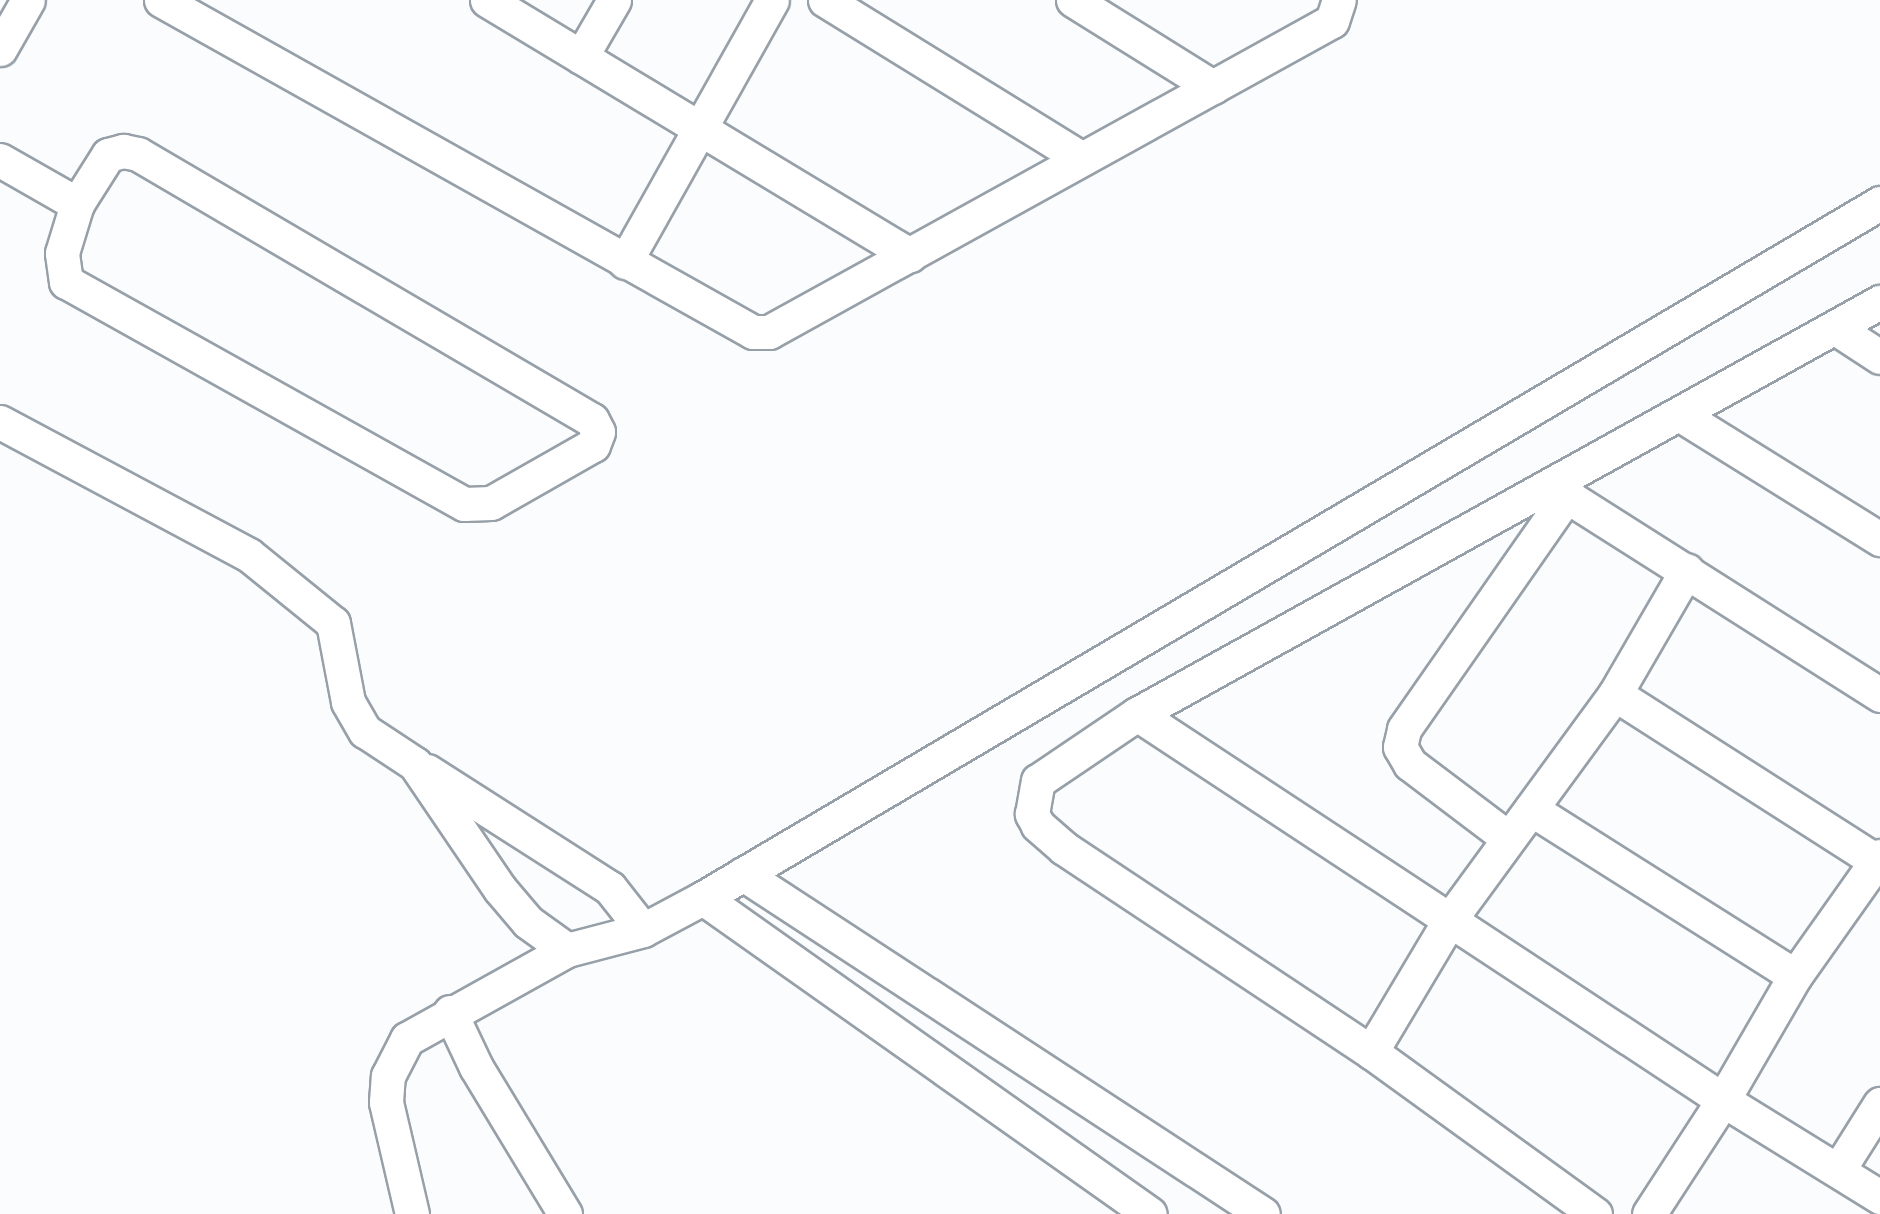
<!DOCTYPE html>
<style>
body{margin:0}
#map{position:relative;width:1880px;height:1214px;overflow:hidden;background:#fafcfe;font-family:"Fira Sans Condensed",sans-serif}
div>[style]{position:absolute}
.roads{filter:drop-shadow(2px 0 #97a0a8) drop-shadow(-2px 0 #97a0a8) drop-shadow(0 2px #97a0a8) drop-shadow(0 -2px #97a0a8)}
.minor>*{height:33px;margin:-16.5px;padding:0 16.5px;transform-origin:16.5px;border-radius:16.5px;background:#fff}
span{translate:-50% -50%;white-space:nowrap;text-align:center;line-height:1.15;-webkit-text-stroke:6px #fff;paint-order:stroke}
</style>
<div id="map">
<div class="roads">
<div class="minor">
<div style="left:161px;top:0;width:679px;rotate:29.28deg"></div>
<div style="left:753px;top:332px;width:16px"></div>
<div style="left:769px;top:332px;width:643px;rotate:-28.92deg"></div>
<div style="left:1332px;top:21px;width:22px;rotate:-72deg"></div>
<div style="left:487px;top:0;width:494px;rotate:31.1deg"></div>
<div style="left:825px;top:0;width:302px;rotate:31.7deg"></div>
<div style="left:1073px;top:0;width:165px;rotate:31.9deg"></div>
<div style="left:0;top:49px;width:56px;rotate:-60.3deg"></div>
<div style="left:581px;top:57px;width:66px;rotate:-59.9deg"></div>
<div style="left:123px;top:151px;width:15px;rotate:11deg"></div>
<div style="left:138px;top:154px;width:526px;rotate:30.37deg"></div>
<div style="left:592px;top:420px;width:13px;rotate:63deg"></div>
<div style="left:598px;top:432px;width:14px;rotate:111deg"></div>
<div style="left:593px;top:445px;width:117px;rotate:150.4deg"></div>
<div style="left:491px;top:503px;width:27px;rotate:178deg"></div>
<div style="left:464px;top:504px;width:456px;rotate:-150.8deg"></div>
<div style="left:66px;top:282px;width:29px;rotate:-98deg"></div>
<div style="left:62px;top:253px;width:51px;rotate:-73deg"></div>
<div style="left:77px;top:204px;width:58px;rotate:-57.7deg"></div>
<div style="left:108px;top:155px;width:16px;rotate:-15deg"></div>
<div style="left:0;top:160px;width:89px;rotate:29.7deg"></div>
<div style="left:625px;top:262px;width:300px;rotate:-60.7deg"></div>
<div style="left:1837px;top:329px;width:51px;rotate:33.1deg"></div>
<div style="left:1679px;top:414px;width:237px;rotate:31.9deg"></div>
<div style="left:0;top:422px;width:282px;rotate:28.1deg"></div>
<div style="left:249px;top:555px;width:108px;rotate:39deg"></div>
<div style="left:333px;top:623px;width:80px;rotate:79.2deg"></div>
<div style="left:348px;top:702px;width:34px;rotate:60deg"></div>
<div style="left:365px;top:731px;width:60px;rotate:33.4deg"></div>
<div style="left:415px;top:764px;width:151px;rotate:55.8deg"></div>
<div style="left:500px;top:889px;width:43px;rotate:49.7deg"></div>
<div style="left:528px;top:922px;width:48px;rotate:35.7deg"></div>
<div style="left:1551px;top:486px;width:390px;rotate:32.4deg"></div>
<div style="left:1615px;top:694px;width:310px;rotate:32.6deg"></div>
<div style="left:1137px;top:714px;width:702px;rotate:33.37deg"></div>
<div style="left:1723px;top:1100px;width:185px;rotate:31.7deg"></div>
<div style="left:427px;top:771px;width:217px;rotate:32.6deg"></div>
<div style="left:610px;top:888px;width:53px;rotate:51.8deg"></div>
<div style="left:1531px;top:809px;width:312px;rotate:32.3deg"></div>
<div style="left:1508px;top:838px;width:123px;rotate:-142.9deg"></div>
<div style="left:1410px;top:764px;width:20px;rotate:-120deg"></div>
<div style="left:1400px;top:747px;width:18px;rotate:-77deg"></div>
<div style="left:1404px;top:729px;width:287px;rotate:-55.1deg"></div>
<div style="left:743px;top:874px;width:621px;rotate:33.18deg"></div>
<div style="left:703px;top:898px;width:547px;rotate:35.26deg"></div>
<div style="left:450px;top:1012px;width:61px;rotate:64.7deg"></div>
<div style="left:476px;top:1067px;width:172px;rotate:58.8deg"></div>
<div style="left:1371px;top:1052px;width:156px;rotate:-59.2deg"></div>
<div style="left:1451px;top:918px;width:278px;rotate:-53.8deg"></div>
<div style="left:1615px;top:694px;width:143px;rotate:-59.9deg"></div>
<div style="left:1839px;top:1169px;width:77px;rotate:-57.8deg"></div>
<div style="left:412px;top:1214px;width:115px;rotate:-103.1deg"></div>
<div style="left:386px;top:1102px;width:26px;rotate:-86deg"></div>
<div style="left:388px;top:1076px;width:42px;rotate:-62.8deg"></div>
<div style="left:407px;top:1039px;width:183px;rotate:-29.1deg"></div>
<div style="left:567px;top:950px;width:79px;rotate:-14.7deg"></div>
<div style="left:643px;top:930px;width:68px;rotate:-28.1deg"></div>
<div style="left:703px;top:898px;width:1367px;rotate:-30.56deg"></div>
<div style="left:1595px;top:1214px;width:276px;rotate:-144.1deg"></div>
<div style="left:1371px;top:1052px;width:369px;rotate:-146.4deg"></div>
<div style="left:1064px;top:848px;width:35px;rotate:-139deg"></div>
<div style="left:1038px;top:825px;width:13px;rotate:-119deg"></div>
<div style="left:1032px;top:814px;width:34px;rotate:-80deg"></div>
<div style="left:1038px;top:781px;width:120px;rotate:-34.1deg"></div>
<div style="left:1137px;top:714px;width:850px;rotate:-29.01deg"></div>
<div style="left:1649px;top:1214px;width:136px;rotate:-57deg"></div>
<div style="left:1723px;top:1100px;width:143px;rotate:-59.9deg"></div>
<div style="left:1795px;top:976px;width:147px;rotate:-54.7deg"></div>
</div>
</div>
</div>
